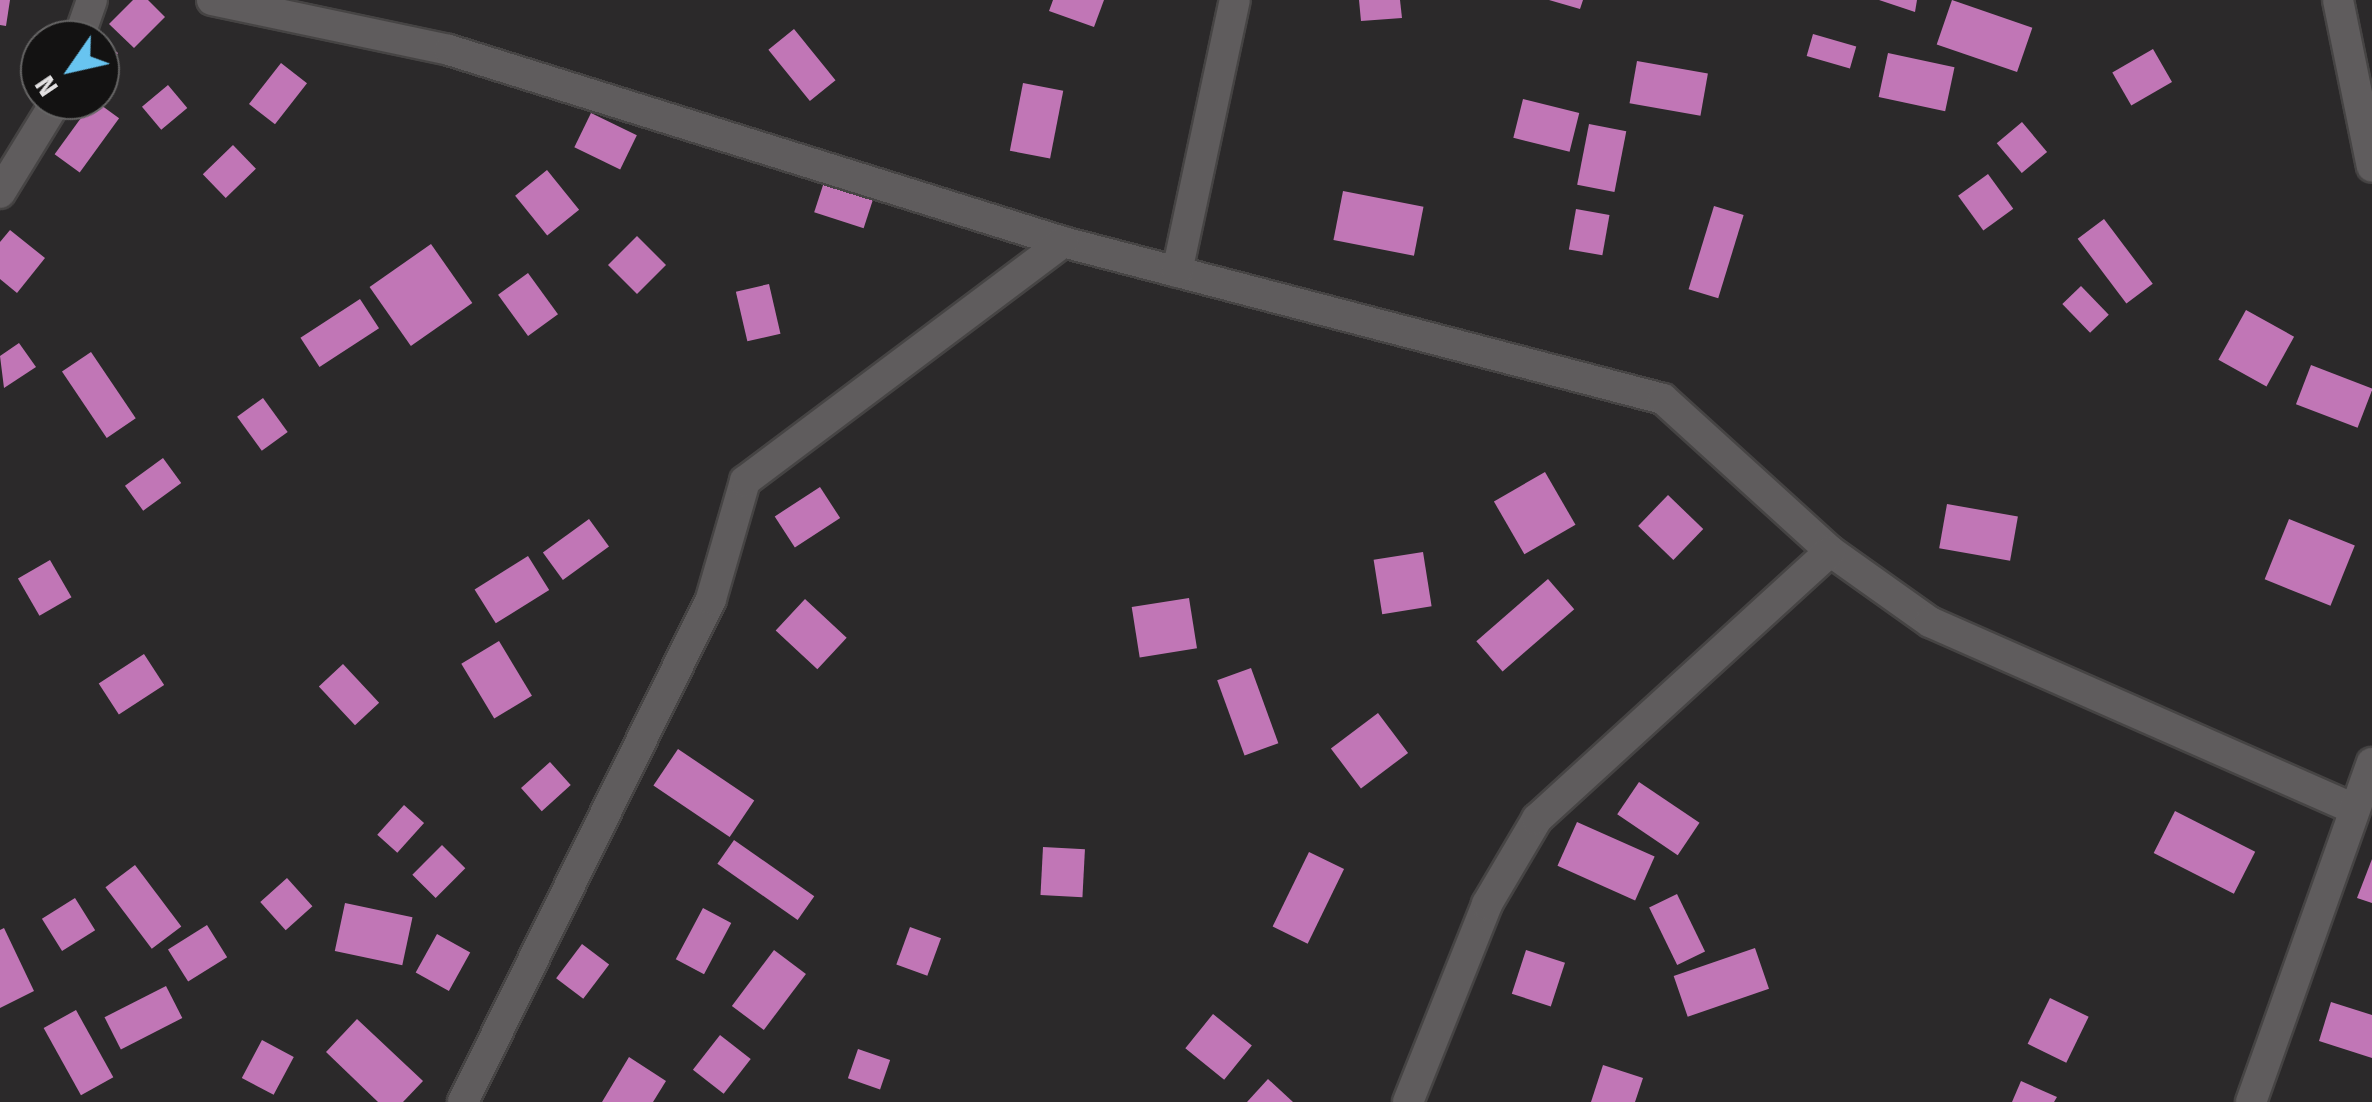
<!DOCTYPE html>
<style>
body{margin:0}
#map{position:relative;width:2372px;height:1102px;overflow:hidden;background:#2b292a;font-family:"Fira Sans Condensed",sans-serif}
div>[style]{position:absolute}
.building>*{inset:0;background:#c176b6;transform-origin:0 0}
.roads{filter:drop-shadow(2px 0 #464444) drop-shadow(-2px 0 #464444) drop-shadow(0 2px #464444) drop-shadow(0 -2px #464444)}
.minor>*{height:30px;margin:-15px;padding:0 15px;transform-origin:15px;border-radius:15px;background:#5f5c5d}
span{translate:-50% -50%;white-space:nowrap;text-align:center;line-height:1.15;-webkit-text-stroke:10px #131212;paint-order:stroke}
.north{position:absolute;left:20px;top:20px;width:100px;height:100px;box-sizing:border-box;background:#131212;border:2px solid #666565;border-radius:50%;rotate:236deg;font-size:28px;font-weight:700;line-height:40px;text-align:center;color:#e3e1e2}
.north::after{content:'';display:block;margin:auto;width:35px;height:45px;background:#68c4f0;clip-path:polygon(50% 0,100% 100%,50% 72%,0 100%)}
</style>
<div id="map">
<div class="building">
<div style="clip-path:polygon(0 0,10px 0,6px 26px,0 25px)"></div>
<div style="clip-path:polygon(133px 0,148px 0,165px 17px,134px 48px,109px 24px)"></div>
<div style="clip-path:polygon(1053px 0,1104px 0,1094px 27px,1049px 11px)"></div>
<div style="clip-path:polygon(1359px 0,1400px 0,1402px 18px,1361px 21px)"></div>
<div style="clip-path:polygon(1549px 0,1583px 0,1580px 9px)"></div>
<div style="clip-path:polygon(1879px 0,1917px 0,1915px 12px)"></div>
<div style="left:1952px;top:0;width:85px;height:47px;rotate:19deg"></div>
<div style="left:794px;top:29px;width:66px;height:33px;rotate:51deg"></div>
<div style="left:1813px;top:34px;width:45px;height:23px;rotate:16deg"></div>
<div style="clip-path:polygon(100px 40px,118px 53px,100px 81px)"></div>
<div style="left:2153px;top:49px;width:38px;height:47px;rotate:60deg"></div>
<div style="left:1888px;top:53px;width:68px;height:45px;rotate:12deg"></div>
<div style="left:1637px;top:61px;width:72px;height:43px;rotate:10deg"></div>
<div style="left:281px;top:63px;width:33px;height:52px;rotate:38deg"></div>
<div style="left:1023px;top:83px;width:41px;height:69px;rotate:11deg"></div>
<div style="left:168px;top:85px;width:30px;height:34px;rotate:50deg"></div>
<div style="left:1523px;top:99px;width:58px;height:40px;rotate:14deg"></div>
<div style="left:94px;top:100px;width:31px;height:67px;rotate:36deg"></div>
<div style="left:591px;top:113px;width:51px;height:38px;rotate:26deg"></div>
<div style="left:2022px;top:122px;width:39px;height:33px;rotate:50deg"></div>
<div style="left:1589px;top:124px;width:38px;height:62px;rotate:11deg"></div>
<div style="left:233px;top:145px;width:33px;height:42px;rotate:46deg"></div>
<div style="left:547px;top:170px;width:51px;height:41px;rotate:51deg"></div>
<div style="left:1988px;top:174px;width:43px;height:37px;rotate:54deg"></div>
<div style="left:825px;top:179px;width:52px;height:35px;rotate:18deg"></div>
<div style="left:1343px;top:191px;width:82px;height:50px;rotate:11deg"></div>
<div style="left:1714px;top:206px;width:31px;height:87px;rotate:17deg"></div>
<div style="left:1576px;top:209px;width:34px;height:41px;rotate:10deg"></div>
<div style="left:2104px;top:219px;width:81px;height:33px;rotate:53deg"></div>
<div style="clip-path:polygon(10px 230px,45px 258px,17px 293px,0 279px,0 242px)"></div>
<div style="left:637px;top:236px;width:41px;height:41px;rotate:45deg"></div>
<div style="left:431px;top:244px;width:72px;height:75px;rotate:55deg"></div>
<div style="left:528px;top:273px;width:51px;height:37px;rotate:54deg"></div>
<div style="left:769px;top:284px;width:51px;height:34px;rotate:77deg"></div>
<div style="left:2081px;top:286px;width:40px;height:26px;rotate:46deg"></div>
<div style="left:360px;top:299px;width:35px;height:71px;rotate:57deg"></div>
<div style="left:2246px;top:310px;width:55px;height:57px;rotate:29deg"></div>
<div style="clip-path:polygon(19px 343px,36px 367px,4px 388px,0 356px)"></div>
<div style="left:91px;top:352px;width:80px;height:35px;rotate:56deg"></div>
<div style="left:2311px;top:365px;width:66px;height:42px;rotate:21deg"></div>
<div style="left:263px;top:398px;width:42px;height:32px;rotate:54deg"></div>
<div style="left:163px;top:458px;width:31px;height:47px;rotate:54deg"></div>
<div style="left:1545px;top:472px;width:61px;height:59px;rotate:60deg"></div>
<div style="left:820px;top:487px;width:37px;height:54px;rotate:57deg"></div>
<div style="left:1668px;top:495px;width:49px;height:43px;rotate:44deg"></div>
<div style="left:1947px;top:504px;width:72px;height:45px;rotate:10deg"></div>
<div style="left:589px;top:519px;width:34px;height:57px;rotate:54deg"></div>
<div style="left:2289px;top:519px;width:71px;height:65px;rotate:22deg"></div>
<div style="left:1423px;top:552px;width:55px;height:50px;rotate:81deg"></div>
<div style="left:528px;top:556px;width:40px;height:63px;rotate:58deg"></div>
<div style="left:50px;top:560px;width:43px;height:37px;rotate:60deg"></div>
<div style="left:1548px;top:579px;width:40px;height:95px;rotate:49deg"></div>
<div style="left:1189px;top:598px;width:51px;height:58px;rotate:81deg"></div>
<div style="left:805px;top:599px;width:57px;height:43px;rotate:43deg"></div>
<div style="left:499px;top:641px;width:64px;height:44px;rotate:59deg"></div>
<div style="left:144px;top:654px;width:37px;height:54px;rotate:57deg"></div>
<div style="left:343px;top:664px;width:53px;height:33px;rotate:47deg"></div>
<div style="left:1251px;top:668px;width:80px;height:36px;rotate:70deg"></div>
<div style="left:1378px;top:713px;width:50px;height:59px;rotate:53deg"></div>
<div style="left:678px;top:749px;width:92px;height:44px;rotate:34deg"></div>
<div style="left:550px;top:762px;width:31px;height:39px;rotate:48deg"></div>
<div style="left:1639px;top:782px;width:73px;height:39px;rotate:34deg"></div>
<div style="left:404px;top:805px;width:27px;height:40px;rotate:42deg"></div>
<div style="left:2175px;top:811px;width:90px;height:47px;rotate:27deg"></div>
<div style="left:1577px;top:822px;width:85px;height:48px;rotate:24deg"></div>
<div style="left:734px;top:840px;width:98px;height:29px;rotate:35deg"></div>
<div style="left:442px;top:845px;width:33px;height:42px;rotate:45deg"></div>
<div style="left:1043px;top:847px;width:42px;height:48px;rotate:3deg"></div>
<div style="left:1309px;top:852px;width:39px;height:83px;rotate:26deg"></div>
<div style="clip-path:polygon(2372px 859px,2372px 903px,2357px 898px)"></div>
<div style="left:135px;top:865px;width:77px;height:37px;rotate:53deg"></div>
<div style="left:287px;top:878px;width:38px;height:36px;rotate:48deg"></div>
<div style="left:1677px;top:894px;width:64px;height:31px;rotate:64deg"></div>
<div style="left:75px;top:898px;width:38px;height:39px;rotate:58deg"></div>
<div style="left:345px;top:903px;width:69px;height:49px;rotate:12deg"></div>
<div style="left:703px;top:908px;width:32px;height:58px;rotate:28deg"></div>
<div style="left:207px;top:925px;width:38px;height:46px;rotate:58deg"></div>
<div style="left:910px;top:927px;width:33px;height:40px;rotate:20deg"></div>
<div style="clip-path:polygon(4px 928px,34px 991px,0 1008px,0 930px)"></div>
<div style="left:437px;top:934px;width:38px;height:44px;rotate:29deg"></div>
<div style="left:582px;top:944px;width:34px;height:43px;rotate:37deg"></div>
<div style="left:1755px;top:948px;width:43px;height:86px;rotate:71deg"></div>
<div style="left:774px;top:950px;width:40px;height:70px;rotate:37deg"></div>
<div style="left:1526px;top:950px;width:41px;height:46px;rotate:18deg"></div>
<div style="left:166px;top:986px;width:36px;height:69px;rotate:63deg"></div>
<div style="left:2050px;top:998px;width:43px;height:51px;rotate:26deg"></div>
<div style="clip-path:polygon(2331px 1002px,2372px 1015px,2372px 1058px,2319px 1041px)"></div>
<div style="left:76px;top:1010px;width:77px;height:37px;rotate:61deg"></div>
<div style="left:1213px;top:1014px;width:50px;height:44px;rotate:39deg"></div>
<div style="clip-path:polygon(357px 1019px,423px 1081px,403px 1102px,378px 1102px,326px 1052px)"></div>
<div style="left:720px;top:1035px;width:39px;height:44px;rotate:38deg"></div>
<div style="left:262px;top:1040px;width:36px;height:43px;rotate:28deg"></div>
<div style="left:858px;top:1049px;width:34px;height:31px;rotate:19deg"></div>
<div style="clip-path:polygon(629px 1057px,666px 1081px,653px 1102px,602px 1102px)"></div>
<div style="clip-path:polygon(1603px 1065px,1643px 1078px,1635px 1102px,1591px 1102px)"></div>
<div style="clip-path:polygon(1268px 1079px,1293px 1102px,1247px 1102px)"></div>
<div style="clip-path:polygon(2021px 1081px,2057px 1097px,2054px 1102px,2012px 1102px)"></div>
</div>
<div class="roads">
<div class="minor">
<div style="left:212px;top:0;width:242px;rotate:11.9deg"></div>
<div style="left:449px;top:50px;width:643px;rotate:17.36deg"></div>
<div style="left:1063px;top:242px;width:620px;rotate:14.66deg"></div>
<div style="left:1663px;top:399px;width:226px;rotate:42.3deg"></div>
<div style="left:1830px;top:551px;width:123px;rotate:35.4deg"></div>
<div style="left:1930px;top:622px;width:461px;rotate:23.8deg"></div>
<div style="left:2338px;top:0;width:170px;rotate:78.5deg"></div>
<div style="left:78px;top:40px;width:42px;rotate:-70.7deg"></div>
<div style="left:0;top:193px;width:109px;rotate:-58.5deg"></div>
<div style="left:1177px;top:272px;width:278px;rotate:-78deg"></div>
<div style="left:463px;top:1102px;width:561px;rotate:-63.75deg"></div>
<div style="left:711px;top:599px;width:123px;rotate:-73.9deg"></div>
<div style="left:745px;top:481px;width:398px;rotate:-36.9deg"></div>
<div style="left:1408px;top:1102px;width:213px;rotate:-68.2deg"></div>
<div style="left:1487px;top:904px;width:99px;rotate:-59.5deg"></div>
<div style="left:1537px;top:819px;width:397px;rotate:-42.4deg"></div>
<div style="left:2251px;top:1102px;width:360px;rotate:-70.4deg"></div>
</div>
</div>
<div class="north">N</div>
</div>
